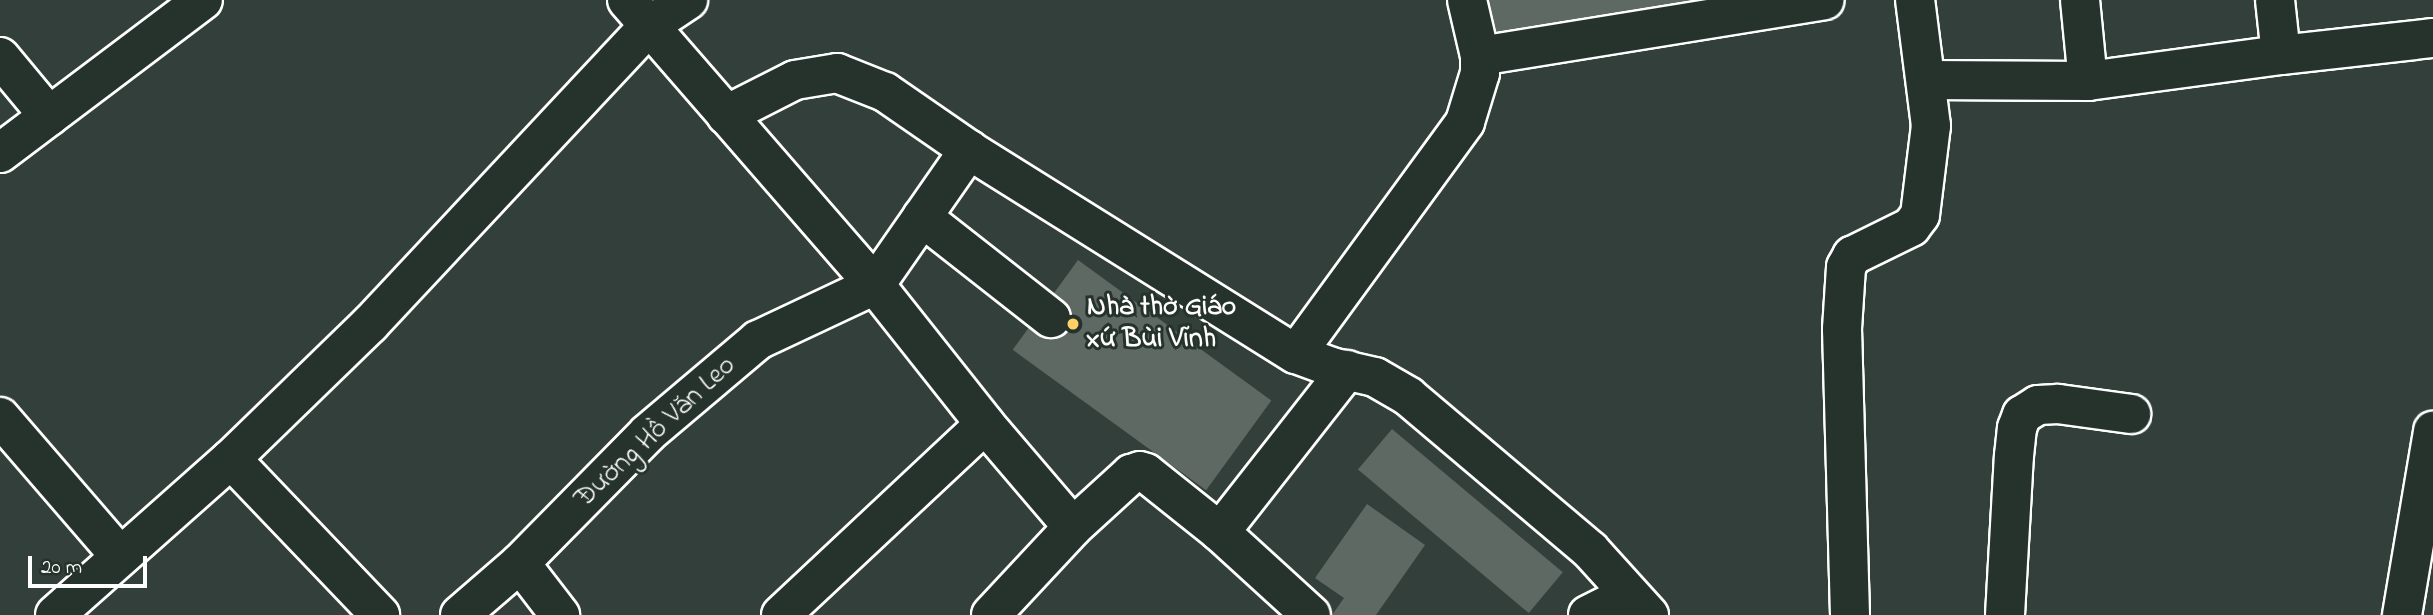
<!DOCTYPE html>
<meta charset="utf-8">
<style>
body{margin:0}
#map{position:relative;width:2433px;height:615px;overflow:hidden;background:#333f3a;font-family:"Indie Flower",sans-serif}
div>[style]{position:absolute}
.building>*{inset:0;background:#5f6964;transform-origin:0 0}
.roads{filter:drop-shadow(2px 0 #fff) drop-shadow(-2px 0 #fff) drop-shadow(0 2px #fff) drop-shadow(0 -2px #fff)}
.minor>*{height:38px;margin:-19px;padding:0 19px;transform-origin:19px;border-radius:19px;background:#26332d}
.major>*{height:38px;margin:-19px;padding:0 19px;transform-origin:19px;border-radius:19px;background:#26332d}
.dots>*{width:19px;height:19px;translate:-50% -50%;box-sizing:border-box;border:4px solid #26332d;border-radius:50%}
span{translate:-50% -50%;white-space:nowrap;text-align:center;line-height:1.15;-webkit-text-stroke:6px #26332d;paint-order:stroke}
.poi-label{font-size:28px;color:#fff;font-weight:700}
.left{translate:0 -50%;text-align:left}
.street-label{font-size:28px;color:#fff}
.scale{position:absolute;left:28px;top:556px;width:119px;height:32px;box-sizing:border-box;border:4px solid #fff;border-top:0;padding-left:9px;font-size:21px;line-height:24px;white-space:nowrap;color:#fff;-webkit-text-stroke:5px #26332d;paint-order:stroke}
</style>
<div id="map">
<div class="building">
<div style="clip-path:polygon(1481px 0,1737px 0,1490px 40px)"></div>
<div style="left:1078px;top:260px;width:239px;height:111px;rotate:36deg"></div>
<div style="left:1392px;top:429px;width:223px;height:53px;rotate:40deg"></div>
<div style="clip-path:polygon(1367px 504px,1425px 545px,1376px 615px,1332px 615px,1344px 598px,1315px 578px)"></div>
</div>
<div class="roads">
<div class="minor">
<div style="left:627px;top:0;width:378px;rotate:49deg"></div>
<div style="left:875px;top:285px;width:177px;rotate:51.6deg"></div>
<div style="left:985px;top:424px;width:135px;rotate:49.5deg"></div>
<div style="left:1073px;top:527px;width:79px;rotate:-42.4deg"></div>
<div style="left:1131px;top:474px;width:9px;rotate:-18deg"></div>
<div style="left:1140px;top:471px;width:6px;rotate:18deg"></div>
<div style="left:1146px;top:473px;width:95px;rotate:38.6deg"></div>
<div style="left:1220px;top:532px;width:123px;rotate:42.4deg"></div>
<div style="left:2080px;top:0;width:81px;rotate:84.4deg"></div>
<div style="left:2275px;top:0;width:55px;rotate:83.8deg"></div>
<div style="left:1480px;top:56px;width:349px;rotate:-9.2deg"></div>
<div style="left:0;top:57px;width:77px;rotate:50.3deg"></div>
<div style="left:1927px;top:80px;width:161px;rotate:0.4deg"></div>
<div style="left:2088px;top:81px;width:195px;rotate:-7.7deg"></div>
<div style="left:2281px;top:55px;width:153px;rotate:-6.4deg"></div>
<div style="left:726px;top:115px;width:77px;rotate:-26.9deg"></div>
<div style="left:795px;top:80px;width:43px;rotate:-9.5deg"></div>
<div style="left:837px;top:73px;width:52px;rotate:21.6deg"></div>
<div style="left:885px;top:92px;width:102px;rotate:34.6deg"></div>
<div style="left:969px;top:150px;width:385px;rotate:32deg"></div>
<div style="left:1296px;top:354px;width:37px;rotate:20deg"></div>
<div style="left:1331px;top:367px;width:45px;rotate:12.8deg"></div>
<div style="left:1375px;top:377px;width:39px;rotate:30deg"></div>
<div style="left:1409px;top:397px;width:237px;rotate:40.2deg"></div>
<div style="left:1590px;top:550px;width:88px;rotate:47.8deg"></div>
<div style="left:922px;top:217px;width:164px;rotate:38.1deg"></div>
<div style="left:875px;top:285px;width:165px;rotate:-55.2deg"></div>
<div style="left:1296px;top:354px;width:287px;rotate:-53.9deg"></div>
<div style="left:1465px;top:122px;width:51px;rotate:-73deg"></div>
<div style="left:1480px;top:73px;width:17px;rotate:-90deg"></div>
<div style="left:1480px;top:56px;width:57px;rotate:-103.1deg"></div>
<div style="left:0;top:417px;width:184px;rotate:49.2deg"></div>
<div style="left:231px;top:459px;width:216px;rotate:46.3deg"></div>
<div style="left:1220px;top:532px;width:206px;rotate:-51.9deg"></div>
<div style="left:520px;top:563px;width:66px;rotate:52.4deg"></div>
<div style="left:55px;top:615px;width:235px;rotate:-41.6deg"></div>
<div style="left:231px;top:459px;width:194px;rotate:-44.2deg"></div>
<div style="left:370px;top:324px;width:408px;rotate:-46.9deg"></div>
<div style="left:649px;top:26px;width:47px;rotate:-33.7deg"></div>
<div style="left:460px;top:615px;width:79px;rotate:-40.9deg"></div>
<div style="left:520px;top:563px;width:182px;rotate:-45.4deg"></div>
<div style="left:648px;top:433px;width:144px;rotate:-40.2deg"></div>
<div style="left:758px;top:340px;width:129px;rotate:-25.2deg"></div>
<div style="left:781px;top:615px;width:279px;rotate:-43.1deg"></div>
<div style="left:991px;top:615px;width:120px;rotate:-47deg"></div>
<div style="left:1588px;top:615px;width:45px;rotate:-26.6deg"></div>
<div style="left:1850px;top:615px;width:286px;rotate:-91.6deg"></div>
<div style="left:1842px;top:329px;width:62px;rotate:-86.3deg"></div>
<div style="left:1846px;top:267px;width:13px;rotate:-61deg"></div>
<div style="left:1852px;top:256px;width:66px;rotate:-26.2deg"></div>
<div style="left:1911px;top:227px;width:15px;rotate:-53deg"></div>
<div style="left:1920px;top:215px;width:90px;rotate:-83deg"></div>
<div style="left:1931px;top:126px;width:127px;rotate:-97.2deg"></div>
<div style="left:2005px;top:615px;width:159px;rotate:-86.8deg"></div>
<div style="left:2014px;top:456px;width:28px;rotate:-84deg"></div>
<div style="left:2017px;top:428px;width:14px;rotate:-69deg"></div>
<div style="left:2022px;top:415px;width:19px;rotate:-32deg"></div>
<div style="left:2038px;top:405px;width:20px;rotate:-3deg"></div>
<div style="left:2058px;top:404px;width:74px;rotate:7.8deg"></div>
<div style="left:2402px;top:615px;width:187px;rotate:-80.4deg"></div>
</div>
<div class="major">
<div style="left:0;top:153px;width:254px;rotate:-37deg"></div>
</div>
</div>
<div class="dots">
<div style="left:1073px;top:324px;background:#ffd166"></div>
</div>
<div class="poi-label">
<span class="left" style="left:1087px;top:324px">Nhà thờ Giáo<br>xứ Bùi Vĩnh</span>
</div>
<div class="street-label">
<span style="left:656px;top:433px;rotate:-43deg">Đường Hồ Văn Leo</span>
</div>
<div class="scale">20 m</div>
</div>
